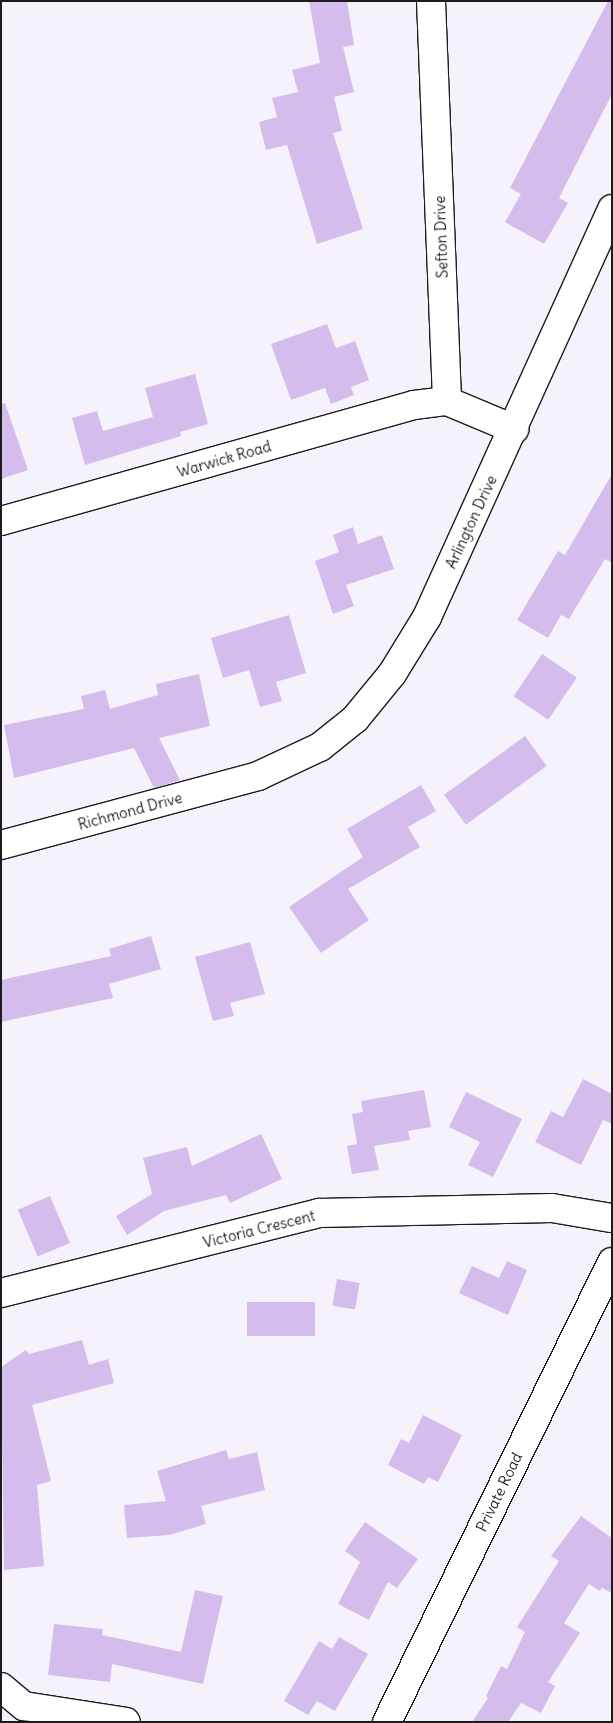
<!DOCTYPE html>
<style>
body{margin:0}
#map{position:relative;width:613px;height:1723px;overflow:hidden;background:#f6f2fb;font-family:Delius,sans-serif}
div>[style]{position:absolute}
.building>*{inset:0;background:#d4bdec;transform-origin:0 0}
.roads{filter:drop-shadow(1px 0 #1c1c1c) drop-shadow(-1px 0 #1c1c1c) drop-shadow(0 1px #1c1c1c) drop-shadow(0 -1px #1c1c1c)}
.minor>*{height:28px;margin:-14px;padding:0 14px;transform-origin:14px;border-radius:14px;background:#fff}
span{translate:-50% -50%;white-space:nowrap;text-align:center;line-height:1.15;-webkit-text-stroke:4.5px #fff;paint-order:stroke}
.street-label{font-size:15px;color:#1c1c1c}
.frame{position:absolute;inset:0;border:2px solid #1c1c1c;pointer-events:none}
</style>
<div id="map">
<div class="building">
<div style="clip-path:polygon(309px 1px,347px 1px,354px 45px,343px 47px,354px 92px,334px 97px,342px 131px,333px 133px,363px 229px,317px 244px,287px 145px,266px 150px,259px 122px,277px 117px,272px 98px,298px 92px,292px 70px,320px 63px)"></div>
<div style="clip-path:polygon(608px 1px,612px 1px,612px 94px,559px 198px,568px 203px,544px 244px,505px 222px,521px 194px,510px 188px)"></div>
<div style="clip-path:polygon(327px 324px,336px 348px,355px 341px,369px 380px,351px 387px,354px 395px,331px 404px,325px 388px,291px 400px,271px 344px)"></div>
<div style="clip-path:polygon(195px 374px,208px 424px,180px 432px,181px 436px,85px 465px,72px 418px,97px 411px,103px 431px,153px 417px,145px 388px)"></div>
<div style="clip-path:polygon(5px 403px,28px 470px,1px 479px,1px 404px)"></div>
<div style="clip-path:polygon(612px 474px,612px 563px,605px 559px,569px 619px,561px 615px,548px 638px,517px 620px,558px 551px,565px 555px)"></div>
<div style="clip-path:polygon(353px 527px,358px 544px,382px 535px,394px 569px,346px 585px,354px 606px,333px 614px,315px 561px,339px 552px,333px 535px)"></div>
<div style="clip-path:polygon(289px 615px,306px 673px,276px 682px,282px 701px,260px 707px,249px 670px,223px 678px,211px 638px)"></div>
<div style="left:542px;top:654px;width:42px;height:51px;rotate:34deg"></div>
<div style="clip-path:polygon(199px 674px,210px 726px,159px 738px,180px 780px,154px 788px,134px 748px,14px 778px,4px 725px,84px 709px,81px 696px,105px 690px,110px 709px,158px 695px,156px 684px)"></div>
<div style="left:525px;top:736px;width:37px;height:100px;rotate:54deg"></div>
<div style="clip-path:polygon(421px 785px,436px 811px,408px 827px,420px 847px,348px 889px,369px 920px,321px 953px,289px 907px,363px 857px,347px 829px)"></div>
<div style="clip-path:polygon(151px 936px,161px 969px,109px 984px,113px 998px,1px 1022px,1px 980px,111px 956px,109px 949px)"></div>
<div style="clip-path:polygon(250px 942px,265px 994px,230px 1003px,234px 1016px,213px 1021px,195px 957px)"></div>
<div style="clip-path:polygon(583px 1079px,612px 1094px,612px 1124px,603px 1120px,581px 1165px,535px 1142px,551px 1111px,563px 1117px)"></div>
<div style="clip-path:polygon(424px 1090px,431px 1127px,408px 1131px,410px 1140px,374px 1146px,379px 1170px,352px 1174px,347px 1146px,357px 1144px,352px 1114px,363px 1112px,361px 1101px)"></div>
<div style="clip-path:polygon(466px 1092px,522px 1119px,493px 1177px,468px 1165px,480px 1142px,449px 1127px)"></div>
<div style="clip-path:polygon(261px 1134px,282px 1179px,230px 1203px,226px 1195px,164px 1211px,127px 1235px,116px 1216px,152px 1194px,143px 1158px,187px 1147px,192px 1166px)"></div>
<div style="left:50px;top:1196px;width:51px;height:35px;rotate:67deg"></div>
<div style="clip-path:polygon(507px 1261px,527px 1270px,508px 1315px,459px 1293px,472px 1266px,499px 1278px)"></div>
<div style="left:337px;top:1279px;width:23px;height:27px;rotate:10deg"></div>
<div style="left:247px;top:1302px;width:68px;height:34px"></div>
<div style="clip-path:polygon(82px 1340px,89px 1365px,108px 1359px,114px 1383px,32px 1405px,51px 1481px,37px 1485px,44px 1566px,4px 1570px,1px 1367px,26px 1350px,29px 1354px)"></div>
<div style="clip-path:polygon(423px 1415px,462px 1435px,438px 1482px,428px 1477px,424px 1484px,388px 1465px,401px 1439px,409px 1443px)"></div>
<div style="clip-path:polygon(226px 1450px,229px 1459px,257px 1452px,265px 1490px,201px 1506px,206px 1524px,169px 1535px,127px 1538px,124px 1505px,166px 1501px,157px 1471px)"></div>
<div style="clip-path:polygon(581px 1516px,612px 1538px,612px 1593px,602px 1588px,600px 1591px,589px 1584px,564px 1623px,580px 1633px,548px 1682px,555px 1686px,541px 1713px,521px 1703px,508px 1722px,472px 1722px,488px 1698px,486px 1696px,501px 1666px,507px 1669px,525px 1632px,517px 1627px,559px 1561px,551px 1556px)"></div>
<div style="clip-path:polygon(365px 1522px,418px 1559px,397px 1588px,388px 1582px,369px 1620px,338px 1604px,360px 1562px,345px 1551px)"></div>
<div style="clip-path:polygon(195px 1590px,223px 1596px,203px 1684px,112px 1664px,110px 1682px,48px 1675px,54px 1624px,103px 1629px,102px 1635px,181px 1652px)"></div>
<div style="clip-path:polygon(339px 1637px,368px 1654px,335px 1711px,317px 1701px,308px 1715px,284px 1701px,319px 1641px,332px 1649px)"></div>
</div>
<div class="roads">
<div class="minor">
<div style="left:431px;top:1px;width:400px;rotate:87.7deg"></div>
<div style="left:447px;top:401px;width:73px;rotate:22.7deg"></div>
<div style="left:1px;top:521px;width:429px;rotate:-15.7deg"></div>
<div style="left:414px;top:405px;width:33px;rotate:-7deg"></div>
<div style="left:1px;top:845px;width:266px;rotate:-15deg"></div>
<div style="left:258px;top:776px;width:68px;rotate:-25.1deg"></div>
<div style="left:320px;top:747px;width:45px;rotate:-38.7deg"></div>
<div style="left:355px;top:719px;width:58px;rotate:-50.6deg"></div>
<div style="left:392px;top:674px;width:67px;rotate:-58.4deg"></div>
<div style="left:427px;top:617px;width:448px;rotate:-65.6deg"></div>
<div style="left:1px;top:1293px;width:328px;rotate:-14.1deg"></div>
<div style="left:319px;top:1213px;width:233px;rotate:-1.2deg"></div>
<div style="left:552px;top:1208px;width:61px;rotate:9.5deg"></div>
<div style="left:1px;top:1687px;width:30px;rotate:40deg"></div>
<div style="left:24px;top:1706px;width:103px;rotate:8.9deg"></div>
<div style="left:387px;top:1722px;width:512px;rotate:-63.94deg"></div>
</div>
</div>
<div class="street-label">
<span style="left:441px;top:237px;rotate:-92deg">Sefton Drive</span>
<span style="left:224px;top:459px;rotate:-16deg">Warwick Road</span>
<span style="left:471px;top:522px;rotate:-65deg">Arlington Drive</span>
<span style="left:130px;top:811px;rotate:-15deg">Richmond Drive</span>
<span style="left:259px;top:1229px;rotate:-14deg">Victoria Crescent</span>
<span style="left:499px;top:1492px;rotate:-64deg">Private Road</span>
</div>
<div class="frame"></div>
</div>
